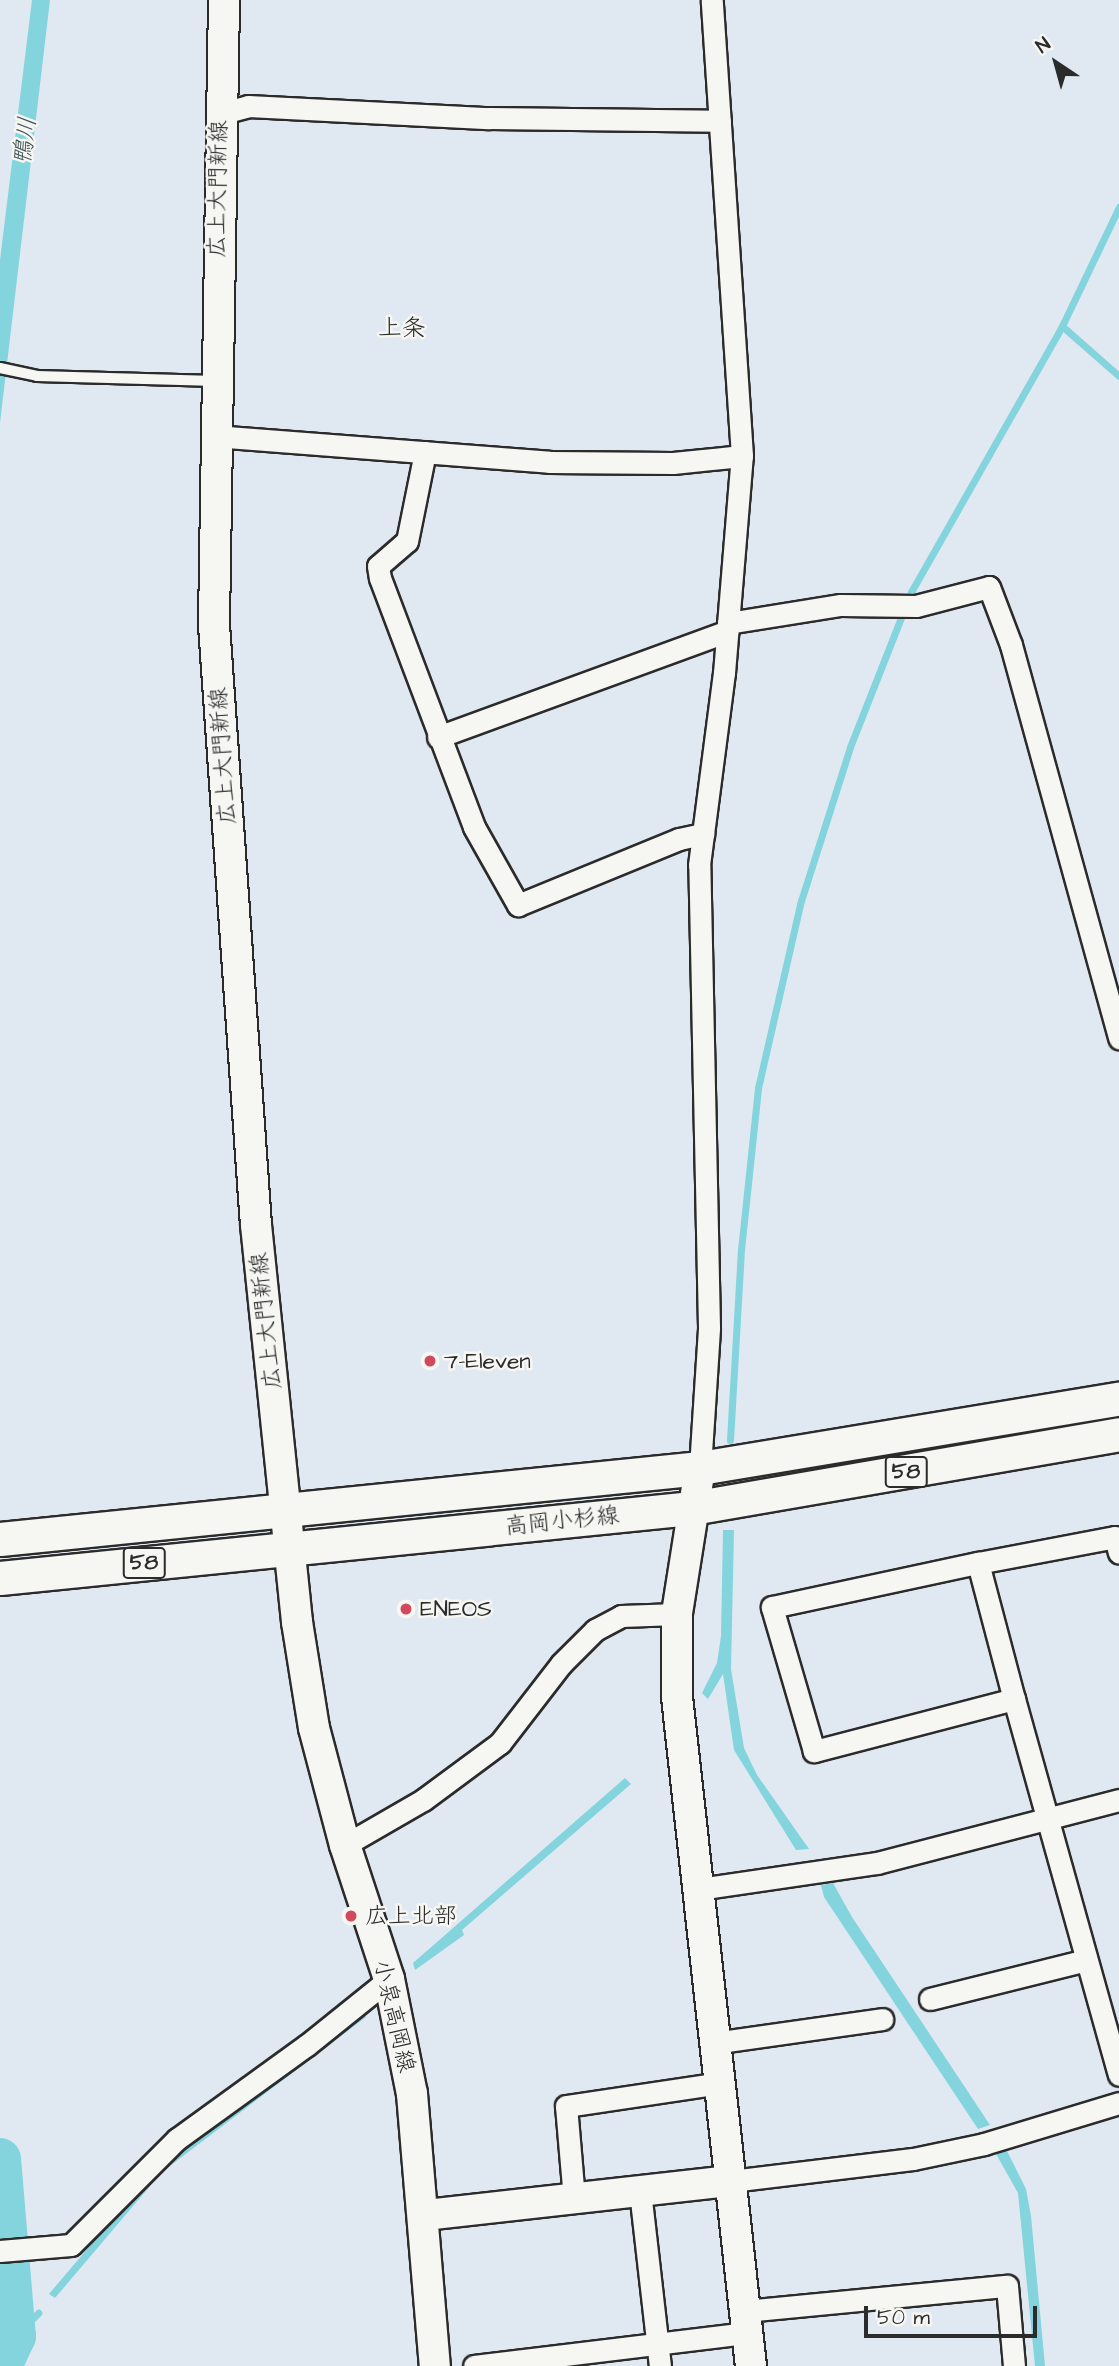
<!DOCTYPE html>
<meta charset="utf-8">
<style>
body{margin:0}
#map{position:relative;width:1119px;height:2366px;overflow:hidden;background:#e0e8f2;font-family:"Architects Daughter","Klee One",sans-serif}
div>[style]{position:absolute}
.water>*{inset:0;background:#83d4dd}
.stream>*{height:7px;margin:-3.5px;padding:0 3.5px;transform-origin:3.5px;border-radius:3.5px;background:#83d4dd}
.river>*{height:42px;margin:-21px;padding:0 21px;transform-origin:21px;border-radius:21px;background:#83d4dd}
.roads{filter:drop-shadow(2px 0 #2b2b2b) drop-shadow(-2px 0 #2b2b2b) drop-shadow(0 2px #2b2b2b) drop-shadow(0 -2px #2b2b2b)}
.lane>*{height:10px;margin:-5px;padding:0 5px;transform-origin:5px;border-radius:5px;background:#f6f6f2}
.street>*{height:21px;margin:-10.5px;padding:0 10.5px;transform-origin:10.5px;border-radius:10.5px;background:#f6f6f2}
.secondary>*{height:30px;margin:-15px;padding:0 15px;transform-origin:15px;border-radius:15px;background:#f6f6f2}
.primary>*{height:33px;margin:-16.5px;padding:0 16.5px;transform-origin:16.5px;border-radius:16.5px;background:#f6f6f2}
.dots>*{width:19px;height:19px;translate:-50% -50%;box-sizing:border-box;border:4px solid #f6f6f2;border-radius:50%}
span{translate:-50% -50%;white-space:nowrap;text-align:center;line-height:1.15;-webkit-text-stroke:5px #f6f6f2;paint-order:stroke}
.shield-label span{padding:2px 5px;background:#f6f6f2;border:2px solid;border-radius:5px;-webkit-text-stroke-width:0}
.shield-label{font-size:21px;color:#2b2b2b;font-weight:700}
.street-label{font-size:23px;color:#2b2b2b}
.poi-label{font-size:23px;color:#2b2b2b}
.left{translate:0 -50%;text-align:left}
.water-label{font-size:24px;color:#415558;font-style:italic}
.neighbourhood-label{font-size:24px;color:#2b2b2b}
.north{position:absolute;left:1021px;top:28px;width:70px;height:70px;-webkit-text-stroke:5px #f6f6f2;paint-order:stroke;rotate:324deg;font-size:19px;font-weight:700;line-height:28px;text-align:center;color:#2b2b2b}
.north::after{content:'';display:block;margin:auto;width:24px;height:32px;background:#2b2b2b;clip-path:polygon(50% 0,100% 100%,50% 72%,0 100%)}
.scale{position:absolute;left:864px;top:2306px;width:173px;height:32px;box-sizing:border-box;border:4px solid #2b2b2b;border-top:0;padding-left:9px;font-size:21px;line-height:24px;white-space:nowrap;color:#2b2b2b;-webkit-text-stroke:5px #f6f6f2;paint-order:stroke}
</style>
<div id="map">
<div class="water">
<div style="clip-path:polygon(32px 0,50px 0,0 423px,0 260px)"></div>
<div style="clip-path:polygon(723px 1530px,734px 1530px,731px 1669px,744px 1748px,757px 1775px,809px 1849px,796px 1850px,734px 1750px,723px 1674px,708px 1699px,702px 1693px,717px 1663px,721px 1636px)"></div>
<div style="clip-path:polygon(625px 1778px,631px 1784px,462px 1930px,464px 1935px,415px 1970px,413px 1963px)"></div>
<div style="clip-path:polygon(833px 1883px,852px 1917px,990px 2125px,978px 2129px,824px 1897px,821px 1885px)"></div>
<div style="clip-path:polygon(362px 2011px,366px 2017px,162px 2172px,55px 2298px,49px 2294px,133px 2195px,179px 2150px)"></div>
<div style="clip-path:polygon(1005px 2147px,1026px 2189px,1031px 2216px,1045px 2366px,1035px 2366px,1018px 2193px,996px 2154px)"></div>
</div>
<div class="stream">
<div style="left:1062px;top:326px;width:76px;rotate:41.3deg"></div>
<div style="left:730px;top:1440px;width:190px;rotate:-86.7deg"></div>
<div style="left:741px;top:1250px;width:163px;rotate:-84deg"></div>
<div style="left:758px;top:1088px;width:189px;rotate:-77.1deg"></div>
<div style="left:800px;top:904px;width:165px;rotate:-72.3deg"></div>
<div style="left:850px;top:747px;width:167px;rotate:-68.5deg"></div>
<div style="left:911px;top:592px;width:306px;rotate:-60.4deg"></div>
<div style="left:1062px;top:326px;width:132px;rotate:-64.4deg"></div>
<div style="left:15px;top:2336px;width:33px;rotate:-45deg"></div>
</div>
<div class="river">
<div style="left:0;top:2159px;width:178px;rotate:85.2deg"></div>
<div style="left:15px;top:2336px;width:33px;rotate:115deg"></div>
</div>
<div class="roads">
<div class="lane">
<div style="left:0;top:368px;width:38px;rotate:12deg"></div>
<div style="left:37px;top:376px;width:179px;rotate:1.6deg"></div>
</div>
<div class="street">
<div style="left:219px;top:114px;width:30px;rotate:-15deg"></div>
<div style="left:248px;top:106px;width:241px;rotate:2.9deg"></div>
<div style="left:489px;top:118px;width:231px;rotate:0.7deg"></div>
<div style="left:214px;top:436px;width:336px;rotate:4.4deg"></div>
<div style="left:549px;top:462px;width:124px;rotate:0.5deg"></div>
<div style="left:673px;top:463px;width:69px;rotate:-5.8deg"></div>
<div style="left:425px;top:452px;width:91px;rotate:101.4deg"></div>
<div style="left:407px;top:541px;width:38px;rotate:139deg"></div>
<div style="left:378px;top:566px;width:12px;rotate:81deg"></div>
<div style="left:380px;top:578px;width:266px;rotate:69.3deg"></div>
<div style="left:474px;top:827px;width:90px;rotate:60.6deg"></div>
<div style="left:518px;top:905px;width:174px;rotate:-22.3deg"></div>
<div style="left:679px;top:839px;width:25px;rotate:-12deg"></div>
<div style="left:728px;top:623px;width:114px;rotate:-9.1deg"></div>
<div style="left:841px;top:605px;width:75px;rotate:0.8deg"></div>
<div style="left:916px;top:606px;width:75px;rotate:-14.6deg"></div>
<div style="left:989px;top:587px;width:62px;rotate:69.2deg"></div>
<div style="left:1011px;top:645px;width:408px;rotate:74.6deg"></div>
<div style="left:438px;top:737px;width:308px;rotate:-20.1deg"></div>
<div style="left:700px;top:1468px;width:141px;rotate:-86.3deg"></div>
<div style="left:709px;top:1327px;width:462px;rotate:-91.2deg"></div>
<div style="left:699px;top:865px;width:194px;rotate:-82.6deg"></div>
<div style="left:724px;top:673px;width:218px;rotate:-85.3deg"></div>
<div style="left:742px;top:456px;width:457px;rotate:-93.8deg"></div>
<div style="left:978px;top:1563px;width:141px;rotate:75.2deg"></div>
<div style="left:1014px;top:1699px;width:207px;rotate:165.4deg"></div>
<div style="left:814px;top:1751px;width:150px;rotate:-106.3deg"></div>
<div style="left:772px;top:1607px;width:211px;rotate:-12.1deg"></div>
<div style="left:978px;top:1563px;width:139px;rotate:-10.7deg"></div>
<div style="left:1115px;top:1537px;width:16px;rotate:76deg"></div>
<div style="left:1014px;top:1699px;width:390px;rotate:74.4deg"></div>
<div style="left:345px;top:1845px;width:90px;rotate:-30deg"></div>
<div style="left:423px;top:1800px;width:96px;rotate:-36.5deg"></div>
<div style="left:500px;top:1743px;width:100px;rotate:-52.3deg"></div>
<div style="left:561px;top:1664px;width:48px;rotate:-45deg"></div>
<div style="left:595px;top:1630px;width:30px;rotate:-28deg"></div>
<div style="left:621px;top:1616px;width:56px;rotate:-2deg"></div>
<div style="left:698px;top:1889px;width:181px;rotate:-8.3deg"></div>
<div style="left:877px;top:1863px;width:250px;rotate:-14.6deg"></div>
<div style="left:930px;top:1999px;width:161px;rotate:-14deg"></div>
<div style="left:714px;top:2043px;width:170px;rotate:-8.1deg"></div>
<div style="left:731px;top:2181px;width:183px;rotate:-6.9deg"></div>
<div style="left:913px;top:2159px;width:73px;rotate:-11.9deg"></div>
<div style="left:984px;top:2144px;width:141px;rotate:-16.9deg"></div>
<div style="left:640px;top:2191px;width:176px;rotate:83.5deg"></div>
<div style="left:574px;top:2199px;width:93px;rotate:-94.9deg"></div>
<div style="left:566px;top:2106px;width:155px;rotate:-8.5deg"></div>
<div style="left:0;top:2251px;width:71px;rotate:-4.8deg"></div>
<div style="left:71px;top:2245px;width:150px;rotate:-45deg"></div>
<div style="left:177px;top:2139px;width:160px;rotate:-35.9deg"></div>
<div style="left:307px;top:2045px;width:105px;rotate:-38.8deg"></div>
<div style="left:745px;top:2311px;width:263px;rotate:-5.5deg"></div>
<div style="left:1007px;top:2286px;width:80px;rotate:85deg"></div>
<div style="left:474px;top:2366px;width:275px;rotate:-6.9deg"></div>
</div>
<div class="secondary">
<div style="left:224px;top:0;width:625px;rotate:90.92deg"></div>
<div style="left:214px;top:625px;width:601px;rotate:86deg"></div>
<div style="left:256px;top:1225px;width:399px;rotate:84.1deg"></div>
<div style="left:297px;top:1622px;width:107px;rotate:80.9deg"></div>
<div style="left:314px;top:1728px;width:121px;rotate:75.2deg"></div>
<div style="left:345px;top:1845px;width:141px;rotate:71.8deg"></div>
<div style="left:389px;top:1979px;width:117px;rotate:78.7deg"></div>
<div style="left:412px;top:2094px;width:273px;rotate:85.2deg"></div>
<div style="left:700px;top:1468px;width:148px;rotate:99deg"></div>
<div style="left:677px;top:1614px;width:83px;rotate:90deg"></div>
<div style="left:677px;top:1697px;width:673px;rotate:83.69deg"></div>
<div style="left:426px;top:2215px;width:307px;rotate:-6.4deg"></div>
</div>
<div class="primary">
<div style="left:0;top:1539px;width:704px;rotate:-5.79deg"></div>
<div style="left:700px;top:1468px;width:425px;rotate:-9.4deg"></div>
<div style="left:0;top:1578px;width:696px;rotate:-5.78deg"></div>
<div style="left:692px;top:1508px;width:433px;rotate:-9.8deg"></div>
</div>
</div>
<div class="dots">
<div style="left:430px;top:1361px;background:#d1495b"></div>
<div style="left:406px;top:1609px;background:#d1495b"></div>
<div style="left:351px;top:1916px;background:#d1495b"></div>
</div>
<div class="shield-label">
<span style="left:906px;top:1472px">58</span>
<span style="left:144px;top:1563px">58</span>
</div>
<div class="street-label">
<span style="left:218px;top:189px;rotate:-89deg">広上大門新線</span>
<span style="left:223px;top:756px;rotate:-94deg">広上大門新線</span>
<span style="left:266px;top:1321px;rotate:-96deg">広上大門新線</span>
<span style="left:562px;top:1521px;rotate:-6deg">高岡小杉線</span>
<span style="left:394px;top:2016px;rotate:77deg">小泉高岡線</span>
</div>
<div class="poi-label">
<span class="left" style="left:444px;top:1361px">7-Eleven</span>
<span class="left" style="left:420px;top:1609px">ENEOS</span>
<span class="left" style="left:365px;top:1916px">広上北部</span>
</div>
<div class="water-label">
<span style="left:26px;top:141px;rotate:-83deg">鴨川</span>
</div>
<div class="neighbourhood-label">
<span style="left:402px;top:329px">上条</span>
</div>
<div class="north">N</div>
<div class="scale">50 m</div>
</div>
